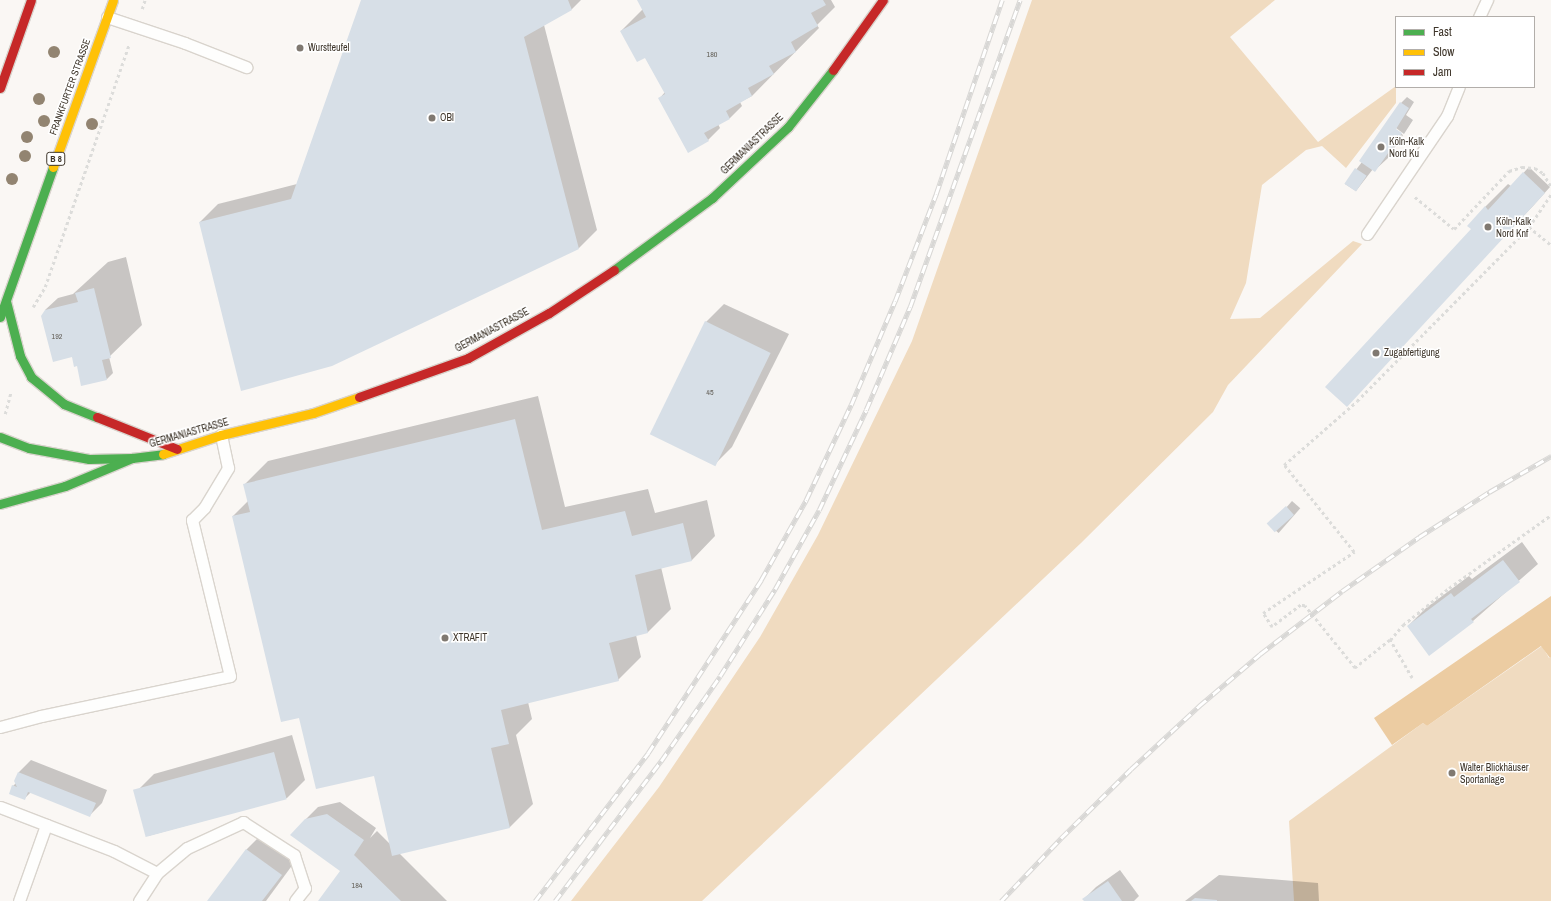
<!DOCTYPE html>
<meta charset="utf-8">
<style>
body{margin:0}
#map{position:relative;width:1551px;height:901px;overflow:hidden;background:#faf7f4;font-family:"Archivo Narrow",sans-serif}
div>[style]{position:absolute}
.green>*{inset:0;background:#f0dbc0}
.forest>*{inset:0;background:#eccca2}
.shadow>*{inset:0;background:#0003;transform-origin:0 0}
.building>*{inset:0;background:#d7dfe7;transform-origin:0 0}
.path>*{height:2.5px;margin-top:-1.25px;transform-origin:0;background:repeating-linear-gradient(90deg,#dcdcda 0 3px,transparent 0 6px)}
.roads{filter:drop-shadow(1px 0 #d9d4cd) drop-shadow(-1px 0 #d9d4cd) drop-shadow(0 1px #d9d4cd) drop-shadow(0 -1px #d9d4cd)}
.lane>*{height:11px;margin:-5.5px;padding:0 5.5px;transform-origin:5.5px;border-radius:5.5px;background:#fefefd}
.fast>*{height:9px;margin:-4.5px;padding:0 4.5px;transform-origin:4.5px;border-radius:4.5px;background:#4caf50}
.slow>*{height:9px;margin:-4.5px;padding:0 4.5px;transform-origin:4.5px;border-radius:4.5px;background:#ffc107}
.jam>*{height:9px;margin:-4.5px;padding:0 4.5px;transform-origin:4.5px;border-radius:4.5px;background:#c62828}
.rail>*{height:4.5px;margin-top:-2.25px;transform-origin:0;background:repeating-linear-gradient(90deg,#fff 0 9px,#d8d7d5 0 18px);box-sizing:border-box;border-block:1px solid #d8d7d5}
.trees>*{width:12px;height:12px;margin:-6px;border-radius:50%;background:#928471}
.dots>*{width:11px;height:11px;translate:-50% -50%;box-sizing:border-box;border:2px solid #fff;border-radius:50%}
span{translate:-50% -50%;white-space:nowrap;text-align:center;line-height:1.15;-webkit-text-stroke:3px #fff;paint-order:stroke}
.number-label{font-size:8px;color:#646059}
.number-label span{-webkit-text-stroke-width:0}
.shield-label span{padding:1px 3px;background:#fff;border:1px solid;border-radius:3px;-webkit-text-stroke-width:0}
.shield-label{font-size:9px;color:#3e352a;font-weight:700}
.poi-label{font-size:10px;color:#3e352a}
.left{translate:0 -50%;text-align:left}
.street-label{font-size:10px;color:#3e352a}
.legend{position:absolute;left:1395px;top:16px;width:140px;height:72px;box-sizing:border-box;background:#fff;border:1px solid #b2aeaa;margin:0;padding:5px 7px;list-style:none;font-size:12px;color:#3e352a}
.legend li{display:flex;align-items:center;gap:8px;height:20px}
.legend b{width:20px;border:1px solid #b2aeaa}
</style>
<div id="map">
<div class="green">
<div style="clip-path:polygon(1032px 0,1275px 0,1230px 37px,1318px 142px,1396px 86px,1396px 103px,1346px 168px,1322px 146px,1306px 150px,1262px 185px,1246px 283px,1230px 319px,1260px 318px,1353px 241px,1362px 244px,1228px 385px,1213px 412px,1081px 543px,702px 901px,571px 901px,659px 787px,760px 637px,818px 535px,912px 341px)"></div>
<div style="clip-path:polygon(1542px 646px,1549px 658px,1551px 657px,1551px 901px,1294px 901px,1289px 821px,1423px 723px,1427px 726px)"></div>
</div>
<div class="forest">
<div style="clip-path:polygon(1551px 596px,1551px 657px,1550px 658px,1541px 646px,1427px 726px,1423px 723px,1392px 745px,1374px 718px)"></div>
</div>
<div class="shadow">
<div style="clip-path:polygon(362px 0,581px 0,572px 9px,544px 25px,597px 230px,579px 248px,200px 222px,218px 204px,297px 184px)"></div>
<div style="clip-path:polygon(638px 0,831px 0,835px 7px,817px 25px,819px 28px,752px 96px,740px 102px,742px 106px,730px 118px,718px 124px,720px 128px,708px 140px,659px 99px,665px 92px,645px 57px,621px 31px,643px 9px)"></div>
<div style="clip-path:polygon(1407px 97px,1414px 102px,1406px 115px,1413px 120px,1404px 134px,1396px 128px,1394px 129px,1403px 135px,1388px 158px,1375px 170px,1373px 169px,1356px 191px,1345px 184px,1362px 162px,1401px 103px)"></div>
<div style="clip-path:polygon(1529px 167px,1550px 187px,1533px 206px,1499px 242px,1472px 229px,1485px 207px,1508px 184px,1511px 186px)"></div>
<div style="clip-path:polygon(126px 257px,142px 325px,109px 357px,113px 373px,107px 379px,77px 365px,45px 310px,58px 298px,73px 294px,108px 262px)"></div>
<div style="clip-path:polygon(724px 304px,789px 334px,732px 447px,714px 465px,706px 322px)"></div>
<div style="clip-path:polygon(538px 396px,565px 507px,648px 489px,655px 513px,707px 500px,715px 536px,692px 560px,661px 567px,671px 609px,648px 632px,636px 635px,641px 657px,618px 680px,528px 702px,532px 719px,516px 735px,533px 804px,510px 827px,399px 853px,447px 901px,320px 901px,345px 866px,305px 820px,318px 807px,340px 802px,376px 828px,370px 838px,377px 831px,390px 844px,375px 774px,299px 717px,233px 516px,248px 501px,245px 484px,268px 461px)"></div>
<div style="left:1292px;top:501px;width:11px;height:33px;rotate:41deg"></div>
<div style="clip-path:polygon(1522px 542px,1538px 564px,1473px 621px,1429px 654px,1408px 626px,1426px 608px,1469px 576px,1472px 579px)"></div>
<div style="clip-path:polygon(292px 735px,305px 780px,287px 798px,148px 836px,136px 792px,154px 774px)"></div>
<div style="clip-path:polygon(31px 760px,107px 790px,102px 803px,90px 815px,31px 792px,24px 799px,13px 786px,16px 783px,19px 772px)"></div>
<div style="clip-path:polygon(265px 831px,299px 856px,266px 901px,209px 901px,247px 849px)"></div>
<div style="clip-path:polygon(1120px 870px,1139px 896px,1134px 901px,1085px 901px,1084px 899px,1096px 887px)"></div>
<div style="clip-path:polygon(1219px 875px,1318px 883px,1319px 901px,1185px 901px)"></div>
</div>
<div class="building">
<div style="clip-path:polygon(361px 0,568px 0,572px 10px,524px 37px,579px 249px,332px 366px,241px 391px,199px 222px,291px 199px)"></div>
<div style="clip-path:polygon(637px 0,823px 0,826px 5px,811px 13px,818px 26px,791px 42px,796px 52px,769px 66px,774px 74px,748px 88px,752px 96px,726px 111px,730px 119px,704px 133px,709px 141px,688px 153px,658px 98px,665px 94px,645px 58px,637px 62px,620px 31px,646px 17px)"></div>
<div style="clip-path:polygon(1400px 102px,1409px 108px,1396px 129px,1402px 133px,1375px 172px,1359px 161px)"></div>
<div style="left:1355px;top:168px;width:14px;height:19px;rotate:34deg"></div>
<div style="clip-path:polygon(1523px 172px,1545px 193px,1347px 407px,1325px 387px,1471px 229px,1467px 226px,1485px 206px,1488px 210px)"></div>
<div style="clip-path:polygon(94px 288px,111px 358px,102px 360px,107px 380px,81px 386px,77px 366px,74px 367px,72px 357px,53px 362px,41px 316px,45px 310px,78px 302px,75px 293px)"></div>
<div style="left:705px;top:321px;width:73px;height:126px;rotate:26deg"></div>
<div style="clip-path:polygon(515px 419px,542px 530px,625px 511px,632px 536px,683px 523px,692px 561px,635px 575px,648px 633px,609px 643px,619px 681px,501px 710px,509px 744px,491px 748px,510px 828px,392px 856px,374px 776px,316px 789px,299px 718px,281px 722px,232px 516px,250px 512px,243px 484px)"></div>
<div style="left:1286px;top:506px;width:12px;height:26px;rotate:48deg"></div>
<div style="clip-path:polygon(1503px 560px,1520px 582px,1471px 619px,1474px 622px,1429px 656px,1407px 626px,1451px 593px,1454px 597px)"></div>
<div style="left:274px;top:752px;width:49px;height:146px;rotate:75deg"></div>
<div style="clip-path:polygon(18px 772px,96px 803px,90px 817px,28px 792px,25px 800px,9px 794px,12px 785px,17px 787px,14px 781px)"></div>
<div style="clip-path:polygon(327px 814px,364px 840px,354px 855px,401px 901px,318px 901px,340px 871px,290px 835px,305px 819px)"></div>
<div style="clip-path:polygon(246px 849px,282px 875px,262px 901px,207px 901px)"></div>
<div style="clip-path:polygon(1108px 881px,1122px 901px,1084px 901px,1082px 899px)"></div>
<div style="clip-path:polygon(1195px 898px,1217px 900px,1217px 901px,1191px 901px)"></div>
</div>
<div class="path">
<div style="left:142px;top:9px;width:9px;rotate:-72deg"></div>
<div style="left:1415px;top:197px;width:50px;rotate:39.4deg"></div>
<div style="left:1454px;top:229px;width:80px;rotate:-46.5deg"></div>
<div style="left:1509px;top:171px;width:14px;rotate:-17deg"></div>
<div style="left:1522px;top:167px;width:13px;rotate:4deg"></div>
<div style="left:1535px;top:168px;width:9px;rotate:32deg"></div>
<div style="left:1543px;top:173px;width:15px;rotate:58deg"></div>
<div style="left:1529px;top:227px;width:40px;rotate:-56deg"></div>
<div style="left:33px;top:307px;width:23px;rotate:-59deg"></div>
<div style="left:45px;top:287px;width:257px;rotate:-70.9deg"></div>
<div style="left:5px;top:414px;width:23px;rotate:-75deg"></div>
<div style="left:1390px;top:640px;width:45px;rotate:141.3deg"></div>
<div style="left:1355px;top:668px;width:80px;rotate:-128.9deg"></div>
<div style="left:1305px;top:606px;width:4px;rotate:-166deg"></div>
<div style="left:1301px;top:605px;width:36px;rotate:143deg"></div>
<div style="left:1272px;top:627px;width:17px;rotate:-123deg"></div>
<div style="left:1263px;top:613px;width:110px;rotate:-33.8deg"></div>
<div style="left:1354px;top:552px;width:112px;rotate:-128.8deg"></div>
<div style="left:1284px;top:465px;width:97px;rotate:-41.2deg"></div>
<div style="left:1357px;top:401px;width:245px;rotate:-45.3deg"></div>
<div style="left:1529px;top:227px;width:28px;rotate:39deg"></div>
<div style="left:1412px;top:678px;width:44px;rotate:-120.1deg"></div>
<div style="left:1390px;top:640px;width:20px;rotate:-49deg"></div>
<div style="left:1403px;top:625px;width:59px;rotate:-38.8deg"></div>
<div style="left:1449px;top:588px;width:125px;rotate:-35.6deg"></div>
</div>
<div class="roads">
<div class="lane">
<div style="left:107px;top:17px;width:82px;rotate:18.4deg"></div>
<div style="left:185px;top:43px;width:66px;rotate:21.5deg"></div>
<div style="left:1479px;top:17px;width:19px;rotate:-65deg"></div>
<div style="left:1367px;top:234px;width:143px;rotate:-55.9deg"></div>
<div style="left:1447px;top:116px;width:31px;rotate:-68deg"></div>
<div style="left:0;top:727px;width:42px;rotate:-15deg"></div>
<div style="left:41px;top:716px;width:193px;rotate:-11.9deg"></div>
<div style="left:230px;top:676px;width:161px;rotate:-103.7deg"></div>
<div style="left:192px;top:520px;width:17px;rotate:-45deg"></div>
<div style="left:204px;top:508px;width:47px;rotate:-59deg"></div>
<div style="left:228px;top:468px;width:34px;rotate:-102deg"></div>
<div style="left:0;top:807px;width:122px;rotate:21.1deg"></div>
<div style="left:114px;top:851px;width:48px;rotate:27.1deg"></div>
<div style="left:19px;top:901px;width:81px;rotate:-70.4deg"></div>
<div style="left:139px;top:901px;width:33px;rotate:-57deg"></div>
<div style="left:157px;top:873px;width:39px;rotate:-40deg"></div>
<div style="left:187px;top:848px;width:62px;rotate:-24.9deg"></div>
<div style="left:243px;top:822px;width:61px;rotate:32.9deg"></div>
<div style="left:294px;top:855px;width:35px;rotate:72deg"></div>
<div style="left:305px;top:888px;width:16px;rotate:128deg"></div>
</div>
<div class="fast">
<div style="left:614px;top:270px;width:122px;rotate:-36.3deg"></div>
<div style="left:712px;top:198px;width:104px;rotate:-43.1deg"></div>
<div style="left:788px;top:127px;width:73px;rotate:-51.7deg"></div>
<div style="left:6px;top:301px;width:57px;rotate:75.7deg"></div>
<div style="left:20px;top:356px;width:24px;rotate:62deg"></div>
<div style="left:31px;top:377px;width:43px;rotate:39.3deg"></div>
<div style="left:64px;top:404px;width:35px;rotate:22deg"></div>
<div style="left:0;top:317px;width:159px;rotate:-70.5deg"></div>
<div style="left:0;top:437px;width:31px;rotate:21deg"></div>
<div style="left:29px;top:448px;width:61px;rotate:10.4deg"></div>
<div style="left:89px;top:459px;width:43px;rotate:-1.3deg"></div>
<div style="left:132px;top:458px;width:31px;rotate:-7deg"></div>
<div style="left:0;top:504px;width:67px;rotate:-15.5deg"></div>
<div style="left:65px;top:486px;width:73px;rotate:-22.7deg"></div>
</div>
<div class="slow">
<div style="left:53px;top:167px;width:177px;rotate:-70.2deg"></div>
<div style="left:163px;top:454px;width:61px;rotate:-18.1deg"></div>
<div style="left:221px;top:435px;width:95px;rotate:-13.4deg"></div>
<div style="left:313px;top:413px;width:49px;rotate:-19.2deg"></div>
</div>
<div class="jam">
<div style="left:833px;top:70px;width:86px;rotate:-54.5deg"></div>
<div style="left:0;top:88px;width:93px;rotate:-70.6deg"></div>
<div style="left:359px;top:397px;width:116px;rotate:-19.7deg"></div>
<div style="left:468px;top:358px;width:93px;rotate:-29.1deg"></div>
<div style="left:549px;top:313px;width:78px;rotate:-33.5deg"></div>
<div style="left:97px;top:417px;width:86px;rotate:21.8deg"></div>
</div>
</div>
<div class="rail">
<div style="left:535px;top:901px;width:186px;rotate:-52.6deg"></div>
<div style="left:648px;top:753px;width:207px;rotate:-56.8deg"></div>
<div style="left:761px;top:580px;width:92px;rotate:-60.6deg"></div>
<div style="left:806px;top:500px;width:105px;rotate:-64.7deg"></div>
<div style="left:851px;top:405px;width:113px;rotate:-67.1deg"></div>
<div style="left:895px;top:301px;width:115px;rotate:-69deg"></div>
<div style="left:936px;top:194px;width:205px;rotate:-71.2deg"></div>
<div style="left:555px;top:901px;width:176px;rotate:-52.9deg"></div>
<div style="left:661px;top:761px;width:103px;rotate:-55.2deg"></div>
<div style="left:720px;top:676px;width:103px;rotate:-57.7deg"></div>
<div style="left:775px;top:589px;width:90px;rotate:-60.9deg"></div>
<div style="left:819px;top:510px;width:110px;rotate:-64.8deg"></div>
<div style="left:866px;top:410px;width:112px;rotate:-66.9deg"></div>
<div style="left:910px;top:307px;width:326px;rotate:-70.3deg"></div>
<div style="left:1001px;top:901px;width:87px;rotate:-46.4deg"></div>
<div style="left:1061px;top:838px;width:98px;rotate:-44.6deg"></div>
<div style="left:1131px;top:769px;width:93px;rotate:-42.8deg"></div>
<div style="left:1199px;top:706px;width:80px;rotate:-40.4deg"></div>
<div style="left:1260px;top:654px;width:103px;rotate:-37.5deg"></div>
<div style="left:1342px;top:591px;width:94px;rotate:-35deg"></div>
<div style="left:1419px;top:537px;width:83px;rotate:-32.7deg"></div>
<div style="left:1489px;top:492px;width:72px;rotate:-30.1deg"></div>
</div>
<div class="trees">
<div style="left:54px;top:52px"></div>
<div style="left:39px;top:99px"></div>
<div style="left:44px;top:121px"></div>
<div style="left:92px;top:124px"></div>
<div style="left:27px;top:137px"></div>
<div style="left:25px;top:156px"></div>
<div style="left:12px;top:179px"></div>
</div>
<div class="dots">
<div style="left:300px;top:48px;background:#807971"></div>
<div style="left:432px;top:118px;background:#807971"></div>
<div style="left:1381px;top:147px;background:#807971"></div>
<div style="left:1488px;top:227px;background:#807971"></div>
<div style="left:1376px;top:353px;background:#807971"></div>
<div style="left:445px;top:638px;background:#807971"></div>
<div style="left:1452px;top:773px;background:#807971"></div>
</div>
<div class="number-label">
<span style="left:712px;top:55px">180</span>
<span style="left:57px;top:337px">192</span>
<span style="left:710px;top:393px">45</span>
<span style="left:357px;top:886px">184</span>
</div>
<div class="shield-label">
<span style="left:56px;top:159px">B 8</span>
</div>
<div class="poi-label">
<span class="left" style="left:308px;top:48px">Wurstteufel</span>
<span class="left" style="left:440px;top:118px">OBI</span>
<span class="left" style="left:1389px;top:147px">Köln-Kalk<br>Nord Ku</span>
<span class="left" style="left:1496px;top:227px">Köln-Kalk<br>Nord Knf</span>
<span class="left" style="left:1384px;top:353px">Zugabfertigung</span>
<span class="left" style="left:453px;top:638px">XTRAFIT</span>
<span class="left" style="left:1460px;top:773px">Walter Blickhäuser<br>Sportanlage</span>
</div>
<div class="street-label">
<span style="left:70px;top:87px;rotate:-70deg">FRANKFURTER STRASSE</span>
<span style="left:752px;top:144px;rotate:-44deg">GERMANIASTRASSE</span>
<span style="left:492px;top:330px;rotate:-28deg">GERMANIASTRASSE</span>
<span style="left:189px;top:433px;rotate:-16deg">GERMANIASTRASSE</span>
</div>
<ul class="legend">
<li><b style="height:5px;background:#4caf50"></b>Fast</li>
<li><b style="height:5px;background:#ffc107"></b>Slow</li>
<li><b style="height:5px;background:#c62828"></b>Jam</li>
</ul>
</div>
